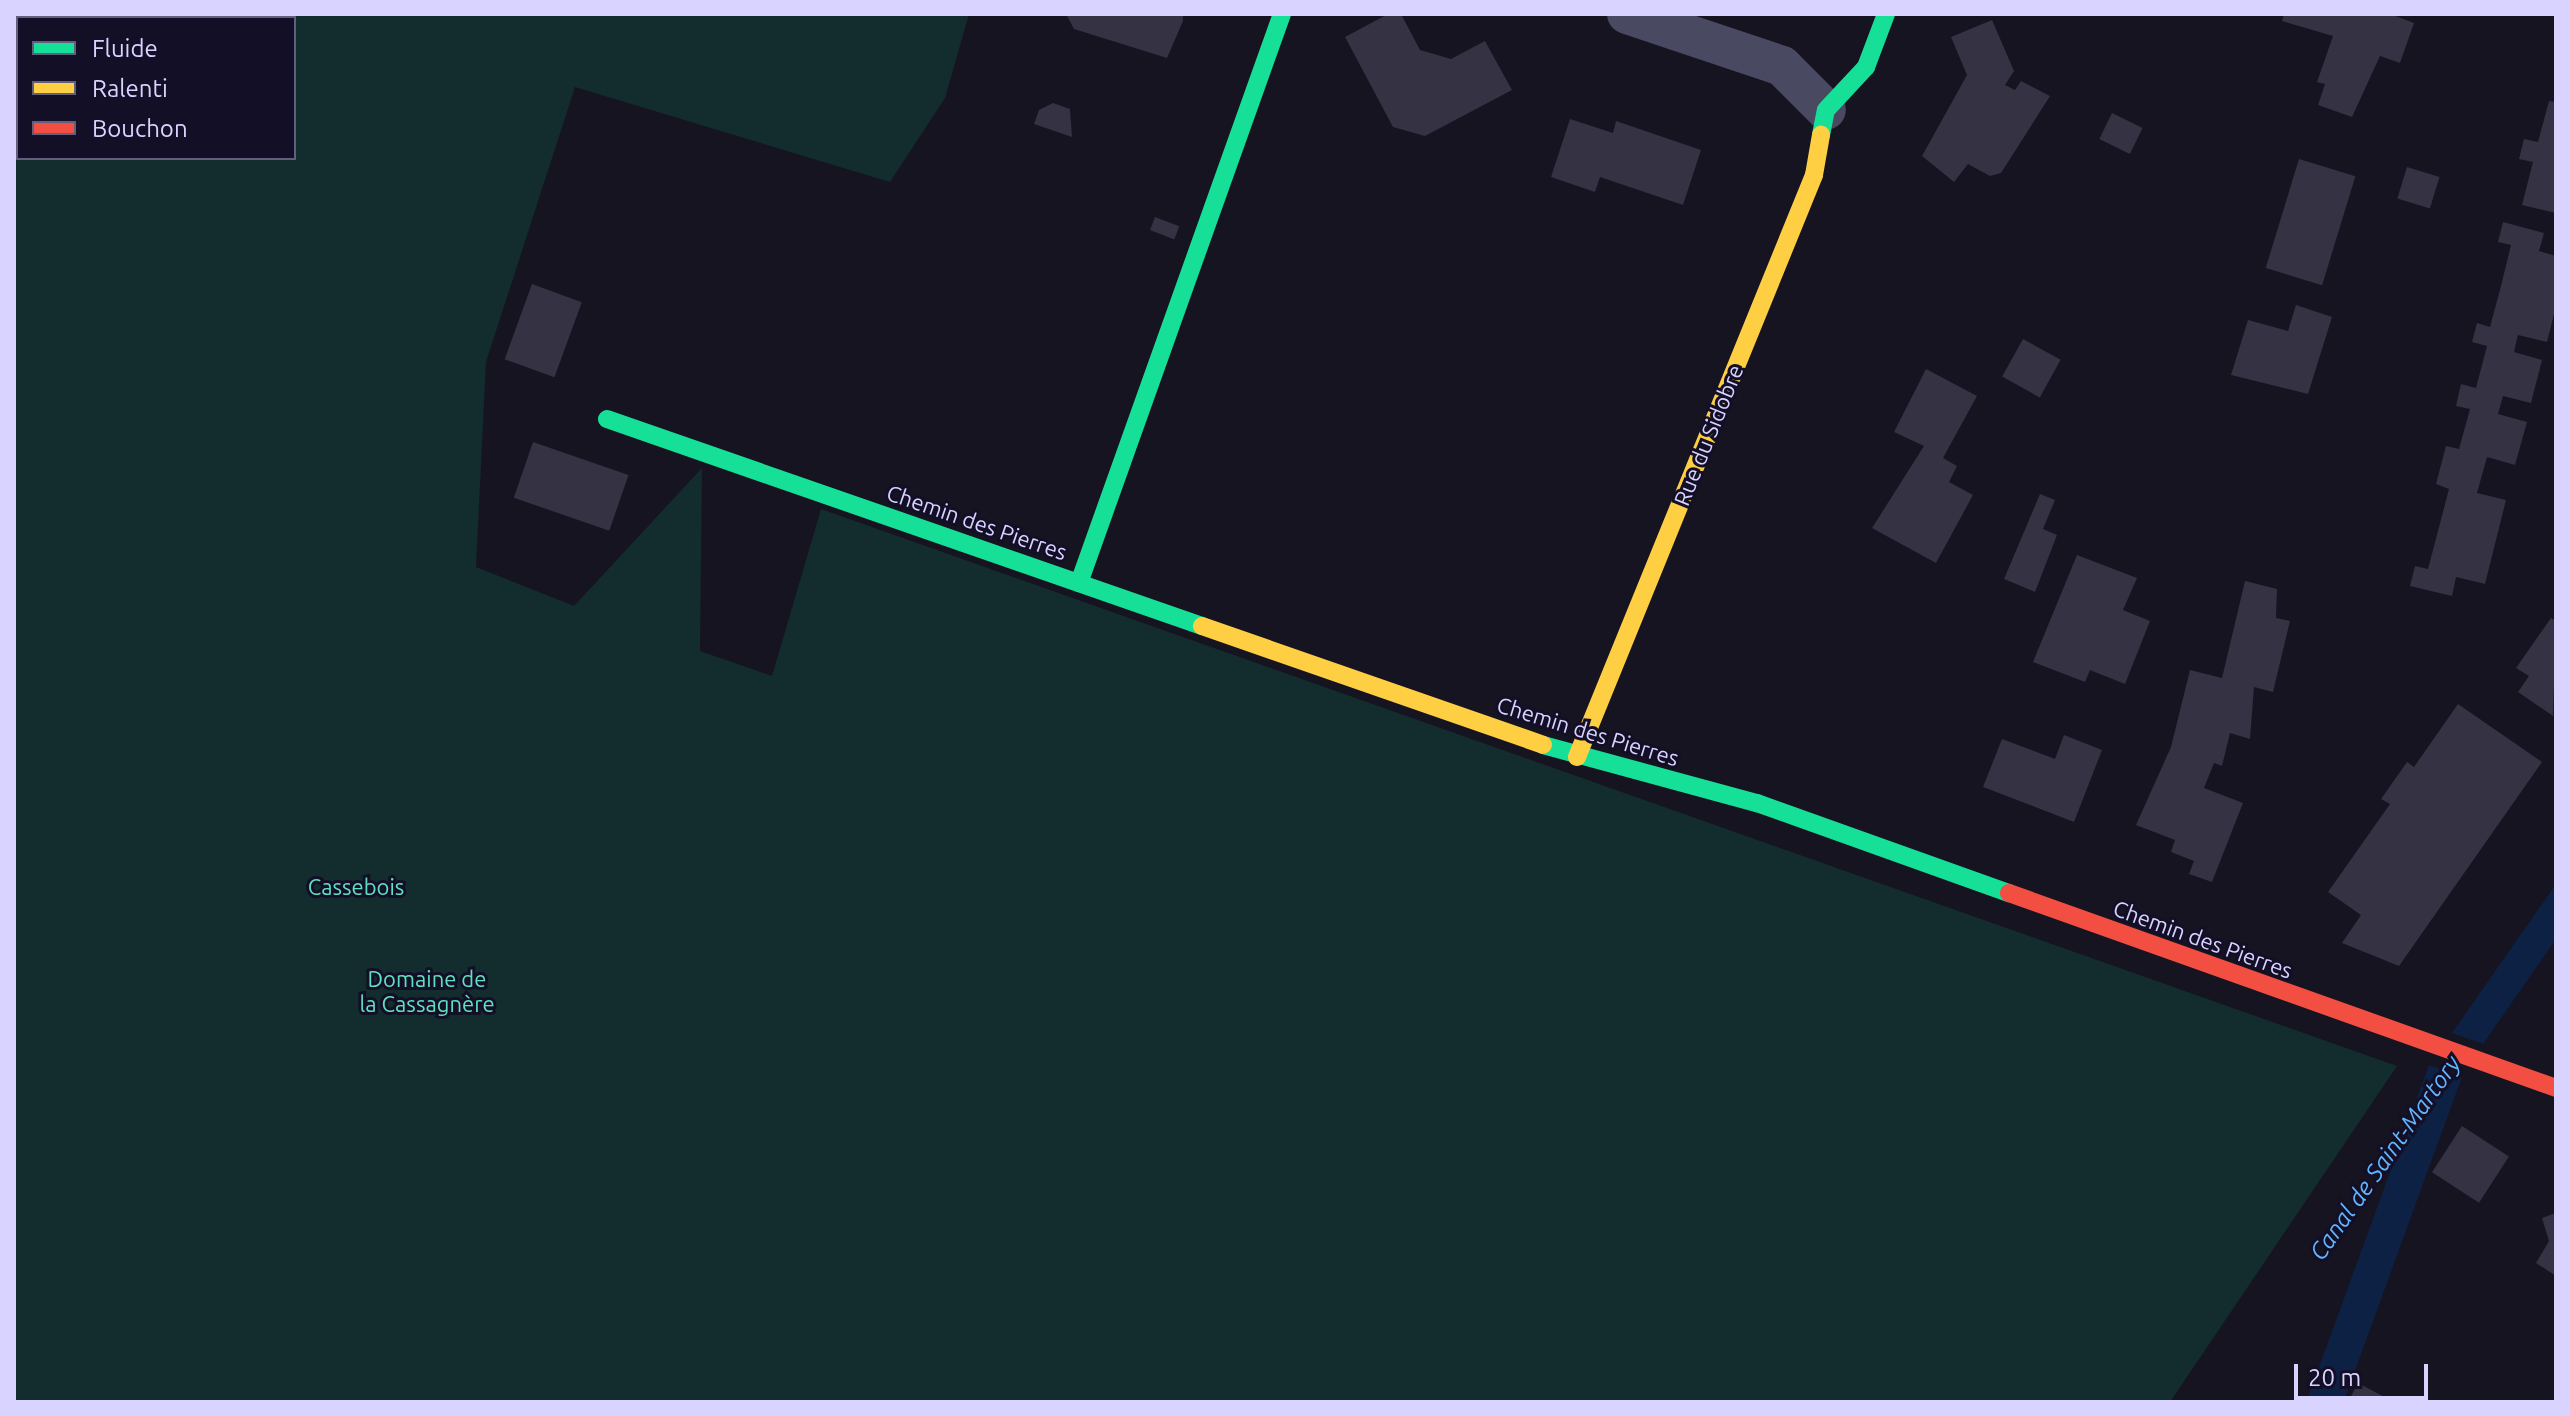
<!DOCTYPE html>
<meta charset="utf-8">
<style>
body{margin:0}
#map{position:relative;width:2570px;height:1416px;overflow:hidden;background:#161421;font-family:Ubuntu,sans-serif}
div>[style]{position:absolute}
.green>*{inset:0;background:#132c2d}
.water>*{inset:0;background:#0d2144;transform-origin:0 0}
.building>*{inset:0;background:#343243;transform-origin:0 0}
.street>*{height:40px;margin:-20px;padding:0 20px;transform-origin:20px;border-radius:20px;background:#4a4962}
.fast>*{height:18px;margin:-9px;padding:0 9px;transform-origin:9px;border-radius:9px;background:#16e098}
.slow>*{height:18px;margin:-9px;padding:0 9px;transform-origin:9px;border-radius:9px;background:#ffcf43}
.jam>*{height:18px;margin:-9px;padding:0 9px;transform-origin:9px;border-radius:9px;background:#f24e42}
span{translate:-50% -50%;white-space:nowrap;text-align:center;line-height:1.15;-webkit-text-stroke:6px #130f26;paint-order:stroke}
.street-label{font-size:22px;color:#d9d4ff}
.park-label{font-size:22px;color:#5fe0c0}
.water-label{font-size:24px;color:#62b6ff;font-style:italic}
.frame{position:absolute;inset:0;border:16px solid #d9d4ff;pointer-events:none}
.legend{position:absolute;left:16px;top:16px;width:280px;height:144px;box-sizing:border-box;background:#130f26;border:2px solid #625e7d;margin:0;padding:10px 14px;list-style:none;font-size:24px;color:#d9d4ff}
.legend li{display:flex;align-items:center;gap:16px;height:40px}
.legend b{width:40px;border:2px solid #625e7d}
.scale{position:absolute;left:2294px;top:1364px;width:134px;height:36px;box-sizing:border-box;border:4px solid #d9d4ff;border-top:0;padding-left:10px;font-size:24px;line-height:28px;white-space:nowrap;color:#d9d4ff;-webkit-text-stroke:6px #130f26;paint-order:stroke}
</style>
<div id="map">
<div class="green">
<div style="clip-path:polygon(evenodd,14px 14px,969px 14px,945px 98px,890px 182px,575px 87px,486px 362px,476px 567px,574px 606px,702px 468px,700px 651px,772px 676px,821px 509px,2397px 1066px,2170px 1402px,14px 1402px,14px 14px,18px 18px,294px 18px,294px 158px,18px 158px,18px 18px)"></div>
</div>
<div class="water">
<div style="clip-path:polygon(2556px 884px,2556px 939px,2483px 1044px,2452px 1033px)"></div>
<div style="left:2429px;top:1065px;width:35px;height:409px;rotate:20deg"></div>
</div>
<div class="building">
<div style="clip-path:polygon(1066px 14px,1183px 14px,1183px 21px,1167px 58px,1074px 29px)"></div>
<div style="clip-path:polygon(1388px 14px,1401px 14px,1420px 50px,1451px 59px,1485px 41px,1512px 90px,1425px 136px,1393px 127px,1345px 37px)"></div>
<div style="clip-path:polygon(2284px 14px,2390px 14px,2414px 23px,2400px 63px,2380px 56px,2352px 117px,2318px 105px,2325px 84px,2317px 82px,2333px 36px,2282px 21px)"></div>
<div style="clip-path:polygon(1992px 20px,2014px 71px,2005px 85px,2015px 90px,2021px 81px,2050px 96px,2001px 173px,1990px 176px,1968px 164px,1954px 182px,1922px 156px,1967px 75px,1951px 37px)"></div>
<div style="clip-path:polygon(2549px 101px,2556px 102px,2556px 213px,2522px 205px,2533px 162px,2519px 159px,2524px 139px,2538px 142px)"></div>
<div style="clip-path:polygon(1053px 103px,1070px 109px,1072px 137px,1034px 124px,1039px 110px)"></div>
<div style="left:2112px;top:113px;width:34px;height:29px;rotate:26deg"></div>
<div style="clip-path:polygon(1570px 119px,1613px 133px,1616px 121px,1701px 150px,1683px 205px,1600px 177px,1595px 192px,1551px 177px)"></div>
<div style="left:2299px;top:159px;width:59px;height:114px;rotate:17deg"></div>
<div style="left:2407px;top:167px;width:34px;height:33px;rotate:17deg"></div>
<div style="left:1155px;top:217px;width:26px;height:14px;rotate:21deg"></div>
<div style="clip-path:polygon(2503px 222px,2544px 233px,2539px 251px,2556px 256px,2556px 306px,2547px 342px,2518px 335px,2514px 352px,2542px 360px,2531px 403px,2503px 396px,2498px 414px,2527px 422px,2515px 465px,2487px 457px,2477px 493px,2506px 500px,2485px 584px,2456px 577px,2452px 596px,2410px 586px,2415px 566px,2428px 569px,2449px 489px,2436px 484px,2446px 446px,2459px 449px,2470px 409px,2456px 406px,2461px 384px,2476px 388px,2487px 346px,2472px 342px,2477px 323px,2490px 327px,2501px 286px,2511px 245px,2498px 242px)"></div>
<div style="left:532px;top:284px;width:53px;height:80px;rotate:20deg"></div>
<div style="clip-path:polygon(2296px 305px,2332px 317px,2308px 394px,2231px 375px,2248px 320px,2288px 331px)"></div>
<div style="left:2023px;top:339px;width:43px;height:43px;rotate:29deg"></div>
<div style="clip-path:polygon(1926px 369px,1977px 396px,1943px 458px,1957px 466px,1949px 482px,1973px 495px,1936px 563px,1872px 528px,1924px 446px,1894px 432px)"></div>
<div style="left:533px;top:442px;width:101px;height:59px;rotate:19deg"></div>
<div style="clip-path:polygon(2040px 494px,2055px 500px,2043px 529px,2057px 535px,2035px 592px,2004px 579px)"></div>
<div style="clip-path:polygon(2077px 555px,2137px 578px,2123px 610px,2150px 621px,2125px 684px,2090px 670px,2085px 682px,2033px 662px)"></div>
<div style="clip-path:polygon(2245px 581px,2277px 589px,2276px 618px,2290px 621px,2273px 692px,2254px 687px,2250px 739px,2230px 733px,2222px 766px,2214px 763px,2204px 788px,2243px 803px,2212px 882px,2189px 874px,2194px 861px,2171px 852px,2175px 840px,2136px 825px,2171px 747px,2190px 670px,2222px 678px)"></div>
<div style="clip-path:polygon(2551px 618px,2556px 621px,2553px 716px,2518px 692px,2529px 676px,2516px 668px)"></div>
<div style="clip-path:polygon(2458px 704px,2542px 762px,2399px 966px,2342px 943px,2361px 915px,2328px 892px,2390px 804px,2381px 799px,2407px 762px,2414px 767px)"></div>
<div style="clip-path:polygon(2064px 735px,2102px 750px,2074px 822px,1983px 787px,2002px 739px,2055px 759px)"></div>
<div style="left:2462px;top:1126px;width:56px;height:55px;rotate:33deg"></div>
<div style="clip-path:polygon(2556px 1213px,2556px 1276px,2536px 1263px,2549px 1241px,2542px 1218px)"></div>
<div style="clip-path:polygon(2358px 1383px,2394px 1402px,2348px 1402px)"></div>
</div>
<div class="street">
<div style="left:1627px;top:14px;width:163px;rotate:18.5deg"></div>
<div style="left:1782px;top:66px;width:62px;rotate:45deg"></div>
</div>
<div class="fast">
<div style="left:1821px;top:135px;width:25px;rotate:-79deg"></div>
<div style="left:1826px;top:110px;width:59px;rotate:-47.1deg"></div>
<div style="left:1866px;top:67px;width:57px;rotate:-69.3deg"></div>
<div style="left:607px;top:419px;width:630px;rotate:19.18deg"></div>
<div style="left:1079px;top:583px;width:604px;rotate:-70.37deg"></div>
<div style="left:1543px;top:745px;width:222px;rotate:15.2deg"></div>
<div style="left:1757px;top:803px;width:268px;rotate:19.7deg"></div>
</div>
<div class="slow">
<div style="left:1202px;top:626px;width:361px;rotate:19.2deg"></div>
<div style="left:1577px;top:757px;width:628px;rotate:-67.84deg"></div>
<div style="left:1814px;top:175px;width:41px;rotate:-80.1deg"></div>
</div>
<div class="jam">
<div style="left:2009px;top:893px;width:581px;rotate:19.62deg"></div>
</div>
<div class="street-label">
<span style="left:1708px;top:435px;rotate:-68deg">Rue du Sidobre</span>
<span style="left:977px;top:522px;rotate:19deg">Chemin des Pierres</span>
<span style="left:1588px;top:731px;rotate:17deg">Chemin des Pierres</span>
<span style="left:2203px;top:939px;rotate:20deg">Chemin des Pierres</span>
</div>
<div class="park-label">
<span style="left:356px;top:887px">Cassebois</span>
<span style="left:427px;top:991px">Domaine de<br>la Cassagnère</span>
</div>
<div class="water-label">
<span style="left:2385px;top:1158px;rotate:-55deg">Canal de Saint-Martory</span>
</div>
<div class="frame"></div>
<ul class="legend">
<li><b style="height:10px;background:#16e098"></b>Fluide</li>
<li><b style="height:10px;background:#ffcf43"></b>Ralenti</li>
<li><b style="height:10px;background:#f24e42"></b>Bouchon</li>
</ul>
<div class="scale">20 m</div>
</div>
